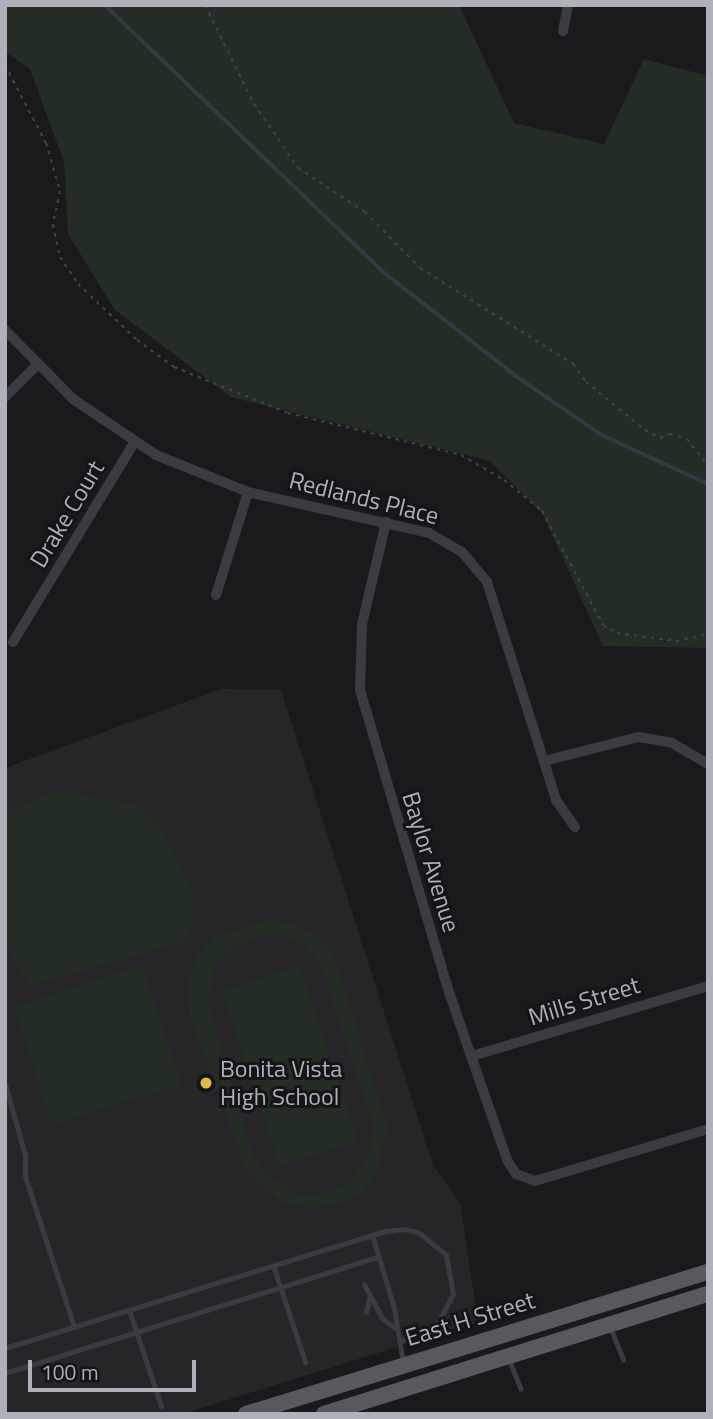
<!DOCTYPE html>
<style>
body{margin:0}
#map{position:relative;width:713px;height:1419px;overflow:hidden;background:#1a1a1c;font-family:"Titillium Web",sans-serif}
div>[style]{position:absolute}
.built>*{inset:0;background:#262629}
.green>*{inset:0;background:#242c26;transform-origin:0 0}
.stream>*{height:3.5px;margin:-1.75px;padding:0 1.75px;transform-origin:1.75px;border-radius:1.75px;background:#333a41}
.path>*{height:2px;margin-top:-1px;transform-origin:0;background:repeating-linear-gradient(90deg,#414348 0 3.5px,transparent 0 8.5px)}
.lane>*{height:5px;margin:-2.5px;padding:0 2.5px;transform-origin:2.5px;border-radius:2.5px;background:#3b3c41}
.street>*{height:10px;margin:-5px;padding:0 5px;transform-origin:5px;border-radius:5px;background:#3b3c41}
.primary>*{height:16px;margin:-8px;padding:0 8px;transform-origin:8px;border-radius:8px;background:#58595f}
.dots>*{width:19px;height:19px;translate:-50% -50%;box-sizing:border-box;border:4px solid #151517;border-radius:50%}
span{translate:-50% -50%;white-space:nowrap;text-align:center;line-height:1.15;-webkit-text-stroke:6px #151517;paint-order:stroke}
.street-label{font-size:24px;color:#aeb1ba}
.poi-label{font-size:24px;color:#aeb1ba}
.left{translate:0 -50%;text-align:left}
.frame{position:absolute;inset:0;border:7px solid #aeb1ba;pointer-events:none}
.scale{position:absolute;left:28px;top:1360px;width:168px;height:32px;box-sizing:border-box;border:4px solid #aeb1ba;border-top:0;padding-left:9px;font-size:21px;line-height:24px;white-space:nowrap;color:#aeb1ba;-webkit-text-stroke:5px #151517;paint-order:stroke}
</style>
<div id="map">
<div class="built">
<div style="clip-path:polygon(221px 689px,281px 690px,433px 1165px,460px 1203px,478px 1322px,182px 1414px,5px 1414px,5px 768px)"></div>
</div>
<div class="green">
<div style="clip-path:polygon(5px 5px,459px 5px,514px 123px,604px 144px,644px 59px,708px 76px,708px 648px,603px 646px,542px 513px,490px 461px,231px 397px,115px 310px,68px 234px,64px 162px,30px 69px,5px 52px)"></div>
<div style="clip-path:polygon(58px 790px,136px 805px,161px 827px,192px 889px,194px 925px,182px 942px,30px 986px,5px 949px,5px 812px)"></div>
<div style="clip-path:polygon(evenodd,266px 920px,291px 923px,312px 934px,334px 956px,388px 1129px,375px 1175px,361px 1192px,337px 1204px,311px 1208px,284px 1204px,247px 1172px,190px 1015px,189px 976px,199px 954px,216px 937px,266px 920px,283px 934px,305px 946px,321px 963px,374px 1129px,369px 1154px,353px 1179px,329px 1192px,302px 1196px,264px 1173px,252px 1154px,208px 1004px,216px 964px,234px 947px,258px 936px,283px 934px)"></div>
<div style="left:142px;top:965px;width:125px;height:135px;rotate:72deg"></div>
<div style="left:300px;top:965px;width:185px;height:82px;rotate:72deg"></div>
</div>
<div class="stream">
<div style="left:105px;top:5px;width:383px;rotate:43.8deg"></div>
<div style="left:381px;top:270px;width:172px;rotate:38.1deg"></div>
<div style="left:516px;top:376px;width:104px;rotate:34.5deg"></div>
<div style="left:602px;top:435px;width:117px;rotate:24.8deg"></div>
</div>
<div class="path">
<div style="left:205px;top:5px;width:110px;rotate:63.7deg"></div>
<div style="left:254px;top:104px;width:78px;rotate:55.5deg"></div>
<div style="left:298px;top:168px;width:80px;rotate:33.3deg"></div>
<div style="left:365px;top:212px;width:78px;rotate:45.5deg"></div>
<div style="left:420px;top:268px;width:181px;rotate:32.1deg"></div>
<div style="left:573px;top:364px;width:22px;rotate:54deg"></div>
<div style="left:586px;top:382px;width:76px;rotate:39.1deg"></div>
<div style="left:645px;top:430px;width:17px;rotate:28deg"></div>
<div style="left:660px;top:438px;width:11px;rotate:-22deg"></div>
<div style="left:670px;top:434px;width:18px;rotate:16deg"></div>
<div style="left:687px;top:439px;width:34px;rotate:52deg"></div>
<div style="left:5px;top:65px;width:88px;rotate:62.3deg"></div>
<div style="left:46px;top:143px;width:50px;rotate:73.7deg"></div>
<div style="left:60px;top:191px;width:35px;rotate:102deg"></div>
<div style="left:53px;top:225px;width:33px;rotate:78deg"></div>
<div style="left:60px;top:257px;width:32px;rotate:56deg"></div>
<div style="left:78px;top:284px;width:81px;rotate:43.5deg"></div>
<div style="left:137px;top:340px;width:46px;rotate:36.1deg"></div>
<div style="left:174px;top:367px;width:123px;rotate:22deg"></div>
<div style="left:288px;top:413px;width:178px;rotate:13.6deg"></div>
<div style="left:461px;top:455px;width:50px;rotate:30.2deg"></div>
<div style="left:504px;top:480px;width:49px;rotate:39.2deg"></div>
<div style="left:542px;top:511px;width:129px;rotate:61.8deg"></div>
<div style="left:603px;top:625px;width:16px;rotate:30deg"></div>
<div style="left:617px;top:633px;width:60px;rotate:7.7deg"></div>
<div style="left:676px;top:641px;width:33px;rotate:-12deg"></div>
</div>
<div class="lane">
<div style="left:5px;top:1084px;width:74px;rotate:74.3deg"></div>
<div style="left:25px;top:1155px;width:21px;rotate:90deg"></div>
<div style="left:25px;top:1176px;width:159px;rotate:72deg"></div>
<div style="left:372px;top:1235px;width:76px;rotate:73.2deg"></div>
<div style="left:394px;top:1308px;width:56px;rotate:80.7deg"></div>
<div style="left:274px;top:1268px;width:99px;rotate:71.7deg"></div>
<div style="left:364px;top:1284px;width:38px;rotate:62deg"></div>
<div style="left:382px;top:1318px;width:16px;rotate:38deg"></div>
<div style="left:129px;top:1310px;width:101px;rotate:71.6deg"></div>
<div style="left:366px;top:1312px;width:18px;rotate:-77deg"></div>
<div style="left:610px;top:1327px;width:35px;rotate:68deg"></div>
<div style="left:5px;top:1348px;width:398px;rotate:-17.1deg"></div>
<div style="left:385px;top:1231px;width:18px;rotate:-6deg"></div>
<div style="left:403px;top:1229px;width:15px;rotate:11deg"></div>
<div style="left:418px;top:1232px;width:36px;rotate:39deg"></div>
<div style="left:446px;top:1255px;width:40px;rotate:80deg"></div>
<div style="left:453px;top:1294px;width:36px;rotate:118deg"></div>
<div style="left:436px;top:1326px;width:39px;rotate:157deg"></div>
<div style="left:509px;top:1360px;width:31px;rotate:68deg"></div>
<div style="left:5px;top:1373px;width:391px;rotate:-17.3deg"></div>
</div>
<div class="street">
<div style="left:563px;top:31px;width:26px;rotate:-79deg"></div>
<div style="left:5px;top:330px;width:97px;rotate:45.4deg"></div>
<div style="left:73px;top:399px;width:100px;rotate:34deg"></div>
<div style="left:156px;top:455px;width:99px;rotate:21.9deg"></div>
<div style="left:248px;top:492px;width:186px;rotate:12.8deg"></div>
<div style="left:429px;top:533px;width:38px;rotate:30deg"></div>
<div style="left:462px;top:552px;width:39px;rotate:50deg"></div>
<div style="left:487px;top:582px;width:229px;rotate:72.4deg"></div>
<div style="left:556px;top:800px;width:33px;rotate:55deg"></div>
<div style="left:5px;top:397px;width:47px;rotate:-45deg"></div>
<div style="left:386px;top:522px;width:105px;rotate:103.2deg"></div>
<div style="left:362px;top:624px;width:66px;rotate:91.7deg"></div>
<div style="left:360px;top:690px;width:318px;rotate:73.6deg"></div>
<div style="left:450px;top:995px;width:175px;rotate:70.9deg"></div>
<div style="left:507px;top:1160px;width:17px;rotate:57deg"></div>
<div style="left:516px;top:1174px;width:20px;rotate:20deg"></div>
<div style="left:535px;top:1181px;width:181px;rotate:-16.7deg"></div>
<div style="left:216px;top:595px;width:108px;rotate:-72.7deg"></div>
<div style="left:13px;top:642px;width:233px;rotate:-58.7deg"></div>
<div style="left:544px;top:761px;width:98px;rotate:-14.2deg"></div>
<div style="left:639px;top:737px;width:34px;rotate:10deg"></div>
<div style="left:672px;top:743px;width:42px;rotate:30.3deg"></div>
<div style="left:472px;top:1056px;width:246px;rotate:-16.5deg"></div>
</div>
<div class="primary">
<div style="left:246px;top:1414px;width:483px;rotate:-17.1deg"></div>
<div style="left:324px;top:1414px;width:402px;rotate:-17.4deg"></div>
</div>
<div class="dots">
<div style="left:206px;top:1083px;background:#e4b94a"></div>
</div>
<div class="street-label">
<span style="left:364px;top:498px;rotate:14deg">Redlands Place</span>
<span style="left:67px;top:514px;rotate:-59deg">Drake Court</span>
<span style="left:431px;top:862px;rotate:73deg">Baylor Avenue</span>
<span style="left:584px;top:1001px;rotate:-17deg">Mills Street</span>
<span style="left:470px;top:1319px;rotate:-17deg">East H Street</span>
</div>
<div class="poi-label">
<span class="left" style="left:220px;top:1083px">Bonita Vista<br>High School</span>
</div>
<div class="frame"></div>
<div class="scale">100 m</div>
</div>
